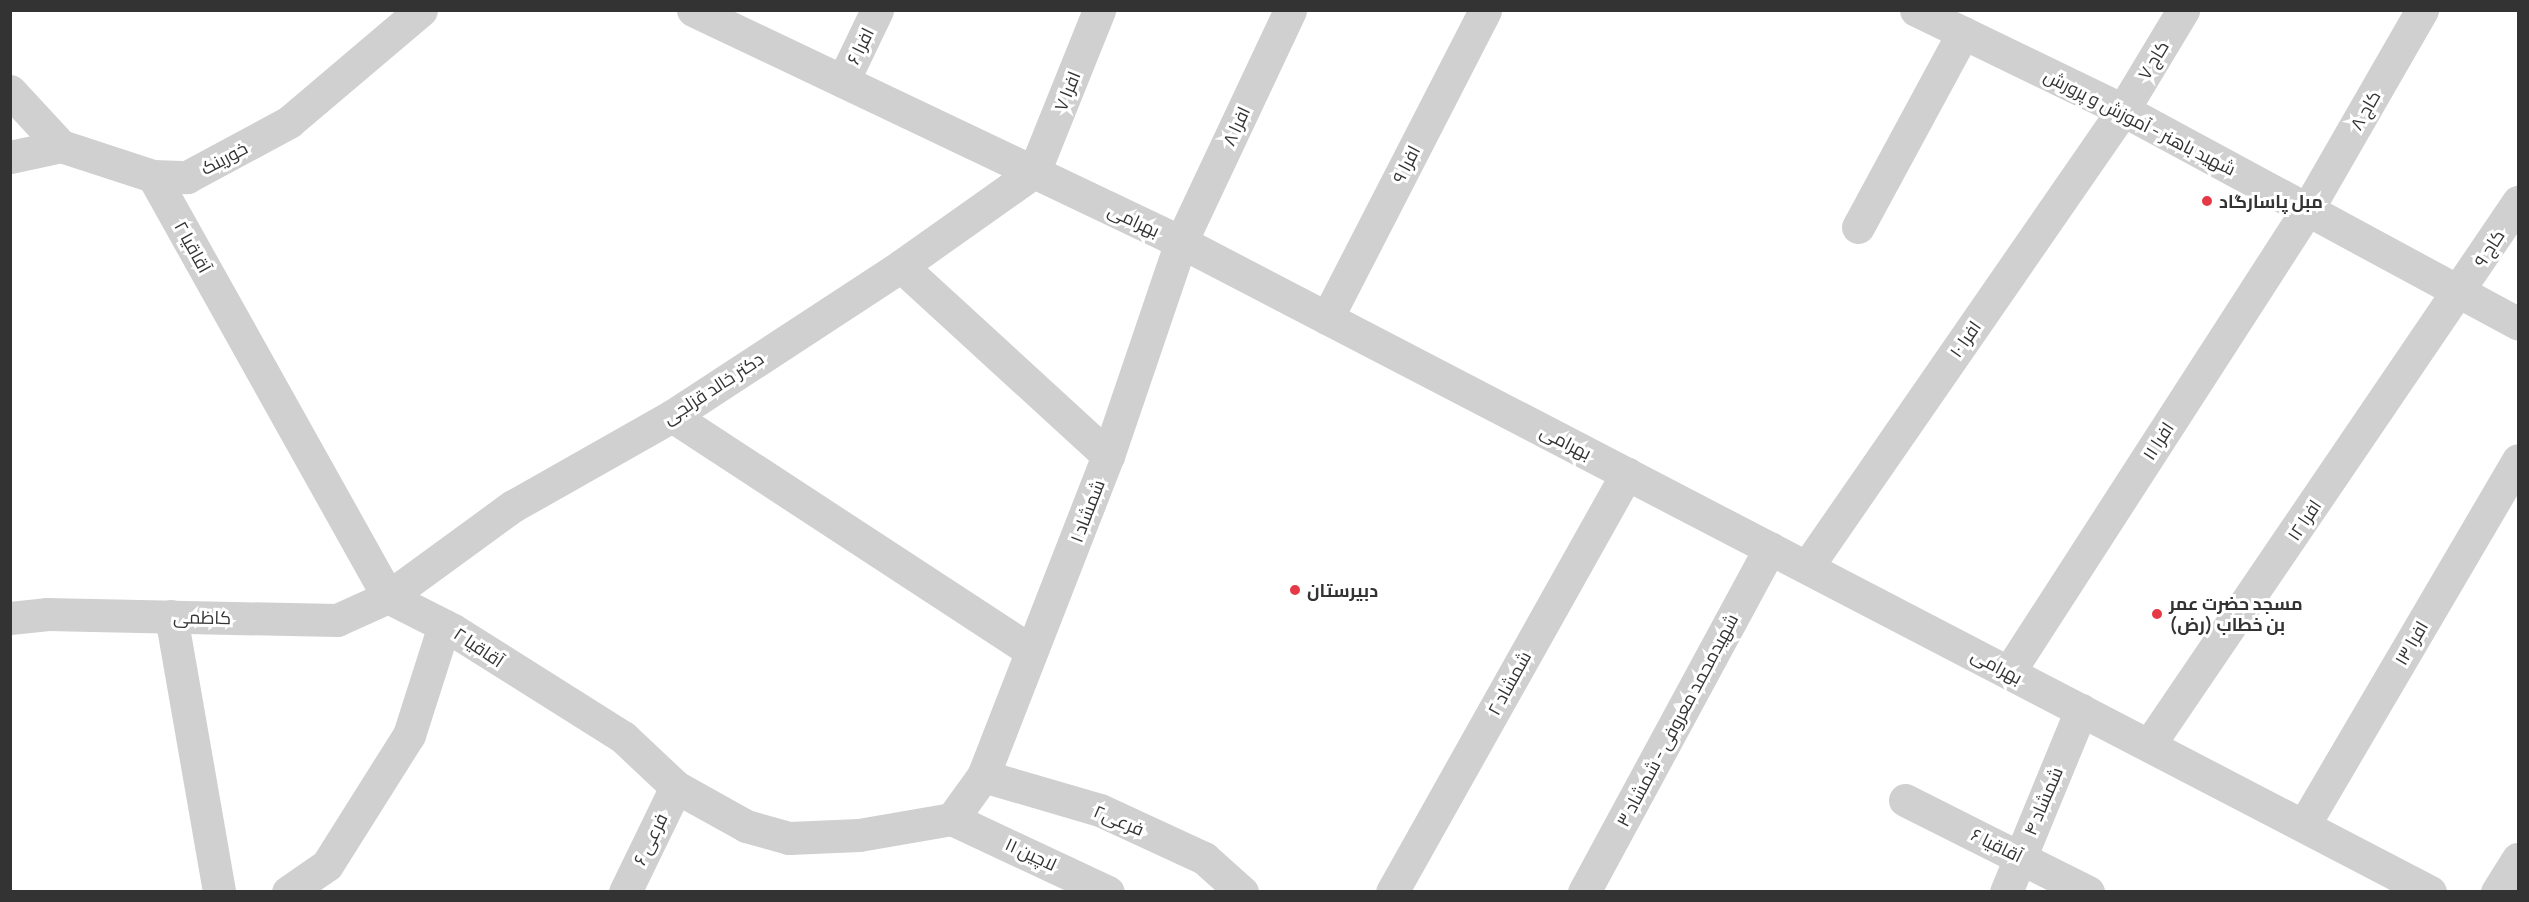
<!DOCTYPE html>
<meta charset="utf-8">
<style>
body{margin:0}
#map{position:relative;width:2529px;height:902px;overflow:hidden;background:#fff;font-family:Manrope,Cairo,sans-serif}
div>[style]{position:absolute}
.minor>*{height:33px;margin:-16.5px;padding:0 16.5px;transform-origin:16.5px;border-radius:16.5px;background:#d0d0d0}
.dots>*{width:16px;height:16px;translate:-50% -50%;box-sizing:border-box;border:3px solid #fff;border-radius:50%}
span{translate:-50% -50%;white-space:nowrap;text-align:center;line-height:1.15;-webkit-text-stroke:6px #fff;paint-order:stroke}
.street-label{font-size:18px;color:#333}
.poi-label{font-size:18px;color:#333;font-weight:700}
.left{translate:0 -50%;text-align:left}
.frame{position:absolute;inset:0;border:12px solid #333;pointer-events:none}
</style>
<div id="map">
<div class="minor">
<div style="left:693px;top:10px;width:540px;rotate:25.43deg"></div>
<div style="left:1181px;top:242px;width:1408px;rotate:27.49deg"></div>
<div style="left:1916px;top:10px;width:230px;rotate:25.8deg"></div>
<div style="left:2123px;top:110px;width:449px;rotate:28.4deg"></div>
<div style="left:843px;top:81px;width:79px;rotate:-64.4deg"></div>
<div style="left:10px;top:91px;width:75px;rotate:47.2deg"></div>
<div style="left:61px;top:146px;width:97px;rotate:18.1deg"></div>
<div style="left:153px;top:176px;width:34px;rotate:2deg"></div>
<div style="left:187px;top:177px;width:116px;rotate:-28.3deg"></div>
<div style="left:289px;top:122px;width:173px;rotate:-40.3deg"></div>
<div style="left:10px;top:157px;width:52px;rotate:-12.2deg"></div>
<div style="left:153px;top:176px;width:482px;rotate:60.8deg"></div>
<div style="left:388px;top:597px;width:73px;rotate:26.9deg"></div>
<div style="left:453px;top:630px;width:201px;rotate:32.2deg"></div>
<div style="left:623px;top:737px;width:73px;rotate:43.3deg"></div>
<div style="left:676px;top:787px;width:80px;rotate:29.1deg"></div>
<div style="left:746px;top:826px;width:45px;rotate:15.6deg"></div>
<div style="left:789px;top:838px;width:70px;rotate:-2.5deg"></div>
<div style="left:859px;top:835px;width:94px;rotate:-9.8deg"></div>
<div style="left:952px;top:819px;width:53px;rotate:-54.2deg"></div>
<div style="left:983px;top:776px;width:344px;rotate:-68.7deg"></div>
<div style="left:1108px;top:456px;width:226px;rotate:-71.2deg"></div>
<div style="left:1181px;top:242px;width:256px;rotate:-64.8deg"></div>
<div style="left:1858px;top:227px;width:221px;rotate:-61.6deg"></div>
<div style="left:901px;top:266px;width:281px;rotate:42.5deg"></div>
<div style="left:1327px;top:318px;width:346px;rotate:-62.8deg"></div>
<div style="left:672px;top:416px;width:429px;rotate:33.2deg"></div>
<div style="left:1807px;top:567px;width:556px;rotate:-55.34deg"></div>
<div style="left:2123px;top:110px;width:117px;rotate:-59deg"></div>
<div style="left:171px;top:616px;width:280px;rotate:80.1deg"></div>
<div style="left:10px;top:618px;width:36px;rotate:-6deg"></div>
<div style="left:46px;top:614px;width:291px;rotate:1.2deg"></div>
<div style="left:337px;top:620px;width:56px;rotate:-24.3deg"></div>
<div style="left:388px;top:597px;width:155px;rotate:-36.1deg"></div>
<div style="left:513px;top:506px;width:183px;rotate:-29.5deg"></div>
<div style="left:672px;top:416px;width:274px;rotate:-33.2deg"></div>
<div style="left:901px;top:266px;width:163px;rotate:-35.3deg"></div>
<div style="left:1034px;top:172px;width:175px;rotate:-68.1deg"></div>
<div style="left:2009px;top:672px;width:550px;rotate:-57.18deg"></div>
<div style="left:2307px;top:210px;width:231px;rotate:-60.1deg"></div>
<div style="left:2149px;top:745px;width:657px;rotate:-55.8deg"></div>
<div style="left:983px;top:776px;width:122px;rotate:16.2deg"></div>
<div style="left:1100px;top:810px;width:115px;rotate:24.8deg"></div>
<div style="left:1204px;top:858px;width:51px;rotate:41.8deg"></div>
<div style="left:1905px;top:800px;width:205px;rotate:26.7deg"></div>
<div style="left:952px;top:819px;width:172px;rotate:25.1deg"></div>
<div style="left:2304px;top:825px;width:423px;rotate:-59.6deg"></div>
<div style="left:288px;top:892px;width:47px;rotate:-34.7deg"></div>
<div style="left:327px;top:865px;width:154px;rotate:-57.8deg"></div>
<div style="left:409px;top:735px;width:115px;rotate:-72.3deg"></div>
<div style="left:625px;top:892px;width:117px;rotate:-64.1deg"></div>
<div style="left:1392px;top:892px;width:480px;rotate:-60.7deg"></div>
<div style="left:1584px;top:892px;width:391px;rotate:-61.6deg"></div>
<div style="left:2006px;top:892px;width:197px;rotate:-67.6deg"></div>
<div style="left:2497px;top:892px;width:39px;rotate:-58deg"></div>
</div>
<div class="dots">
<div style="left:2207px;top:201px;background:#e63946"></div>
<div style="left:1295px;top:590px;background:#e63946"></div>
<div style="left:2157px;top:614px;background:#e63946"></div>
</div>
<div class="street-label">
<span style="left:860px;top:46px;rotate:-64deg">افرا ۶</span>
<span style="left:2153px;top:60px;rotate:-59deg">کاج ۷</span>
<span style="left:1067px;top:91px;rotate:-68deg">افرا ۷</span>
<span style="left:2365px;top:110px;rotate:-60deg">کاج ۸</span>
<span style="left:2140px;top:122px;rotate:27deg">شهید باهنر - آموزش و پرورش</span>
<span style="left:1236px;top:126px;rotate:-65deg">افرا ۸</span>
<span style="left:224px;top:158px;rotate:-28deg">خورینک</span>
<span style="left:1406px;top:164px;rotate:-63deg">افرا ۹</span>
<span style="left:1134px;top:220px;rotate:25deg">بهرامی</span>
<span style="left:193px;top:247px;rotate:61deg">آقاقیا ۲</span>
<span style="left:2489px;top:248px;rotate:-57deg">کاج ۹</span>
<span style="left:1965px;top:339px;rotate:-55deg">افرا ۱۰</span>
<span style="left:713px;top:388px;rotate:-33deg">دکتر خالد قزلجی</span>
<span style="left:2158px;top:441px;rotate:-57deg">افرا ۱۱</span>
<span style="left:1566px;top:442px;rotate:27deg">بهرامی</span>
<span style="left:1087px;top:511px;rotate:-69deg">شمشاد ۱</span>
<span style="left:2304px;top:520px;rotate:-56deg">افرا ۱۲</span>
<span style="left:202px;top:617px;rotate:1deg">کاظمی</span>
<span style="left:2411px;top:643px;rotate:-60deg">افرا ۱۳</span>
<span style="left:479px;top:647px;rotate:34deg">آقاقیا ۲</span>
<span style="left:1997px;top:666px;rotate:28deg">بهرامی</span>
<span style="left:1509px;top:683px;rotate:-61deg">شمشاد ۲</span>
<span style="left:1677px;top:720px;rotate:-62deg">شهیدمحمد معروفی - شمشاد ۳</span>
<span style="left:2043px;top:801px;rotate:-67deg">شمشاد ۴</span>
<span style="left:1119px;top:820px;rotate:23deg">فرعی۲</span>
<span style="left:650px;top:839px;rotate:-64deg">فرعی ۶</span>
<span style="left:1997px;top:845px;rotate:26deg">آقاقیا ۶</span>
<span style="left:1031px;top:854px;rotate:25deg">لاچین ۱۱</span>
</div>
<div class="poi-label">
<span class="left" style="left:2219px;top:201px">مبل پاسارگاد</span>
<span class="left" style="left:1307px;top:590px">دبیرستان</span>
<span class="left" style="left:2169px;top:614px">مسجد حضرت عمر<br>بن خطاب (رض)</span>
</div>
<div class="frame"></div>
</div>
